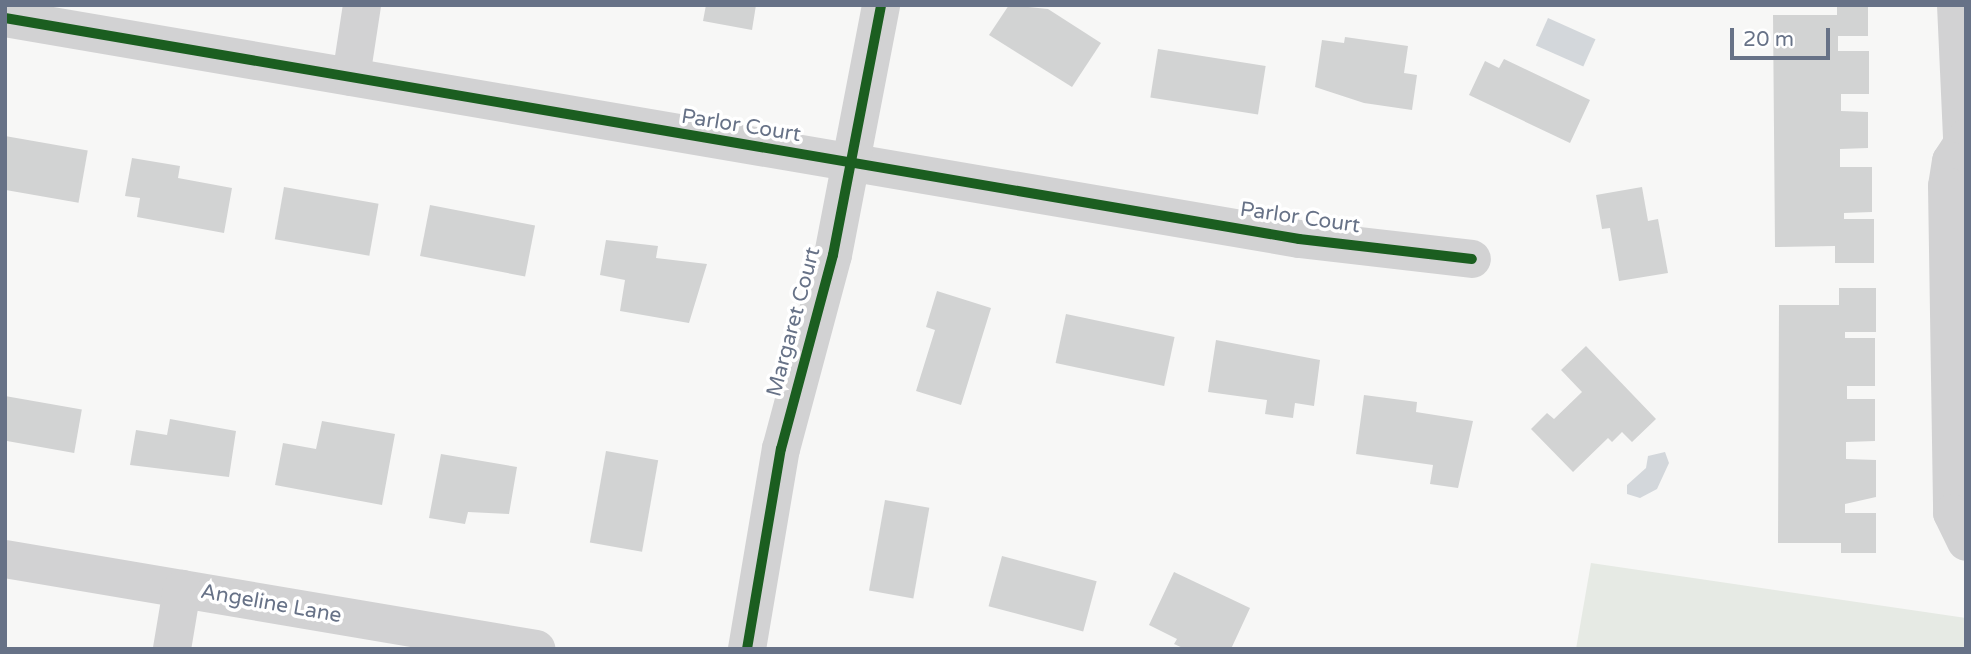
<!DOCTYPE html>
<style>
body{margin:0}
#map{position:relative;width:1971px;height:654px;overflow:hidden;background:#f7f7f6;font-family:"Varela Round",sans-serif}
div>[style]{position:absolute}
.green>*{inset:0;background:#e6eae4}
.water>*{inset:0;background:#d3d7db;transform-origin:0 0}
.building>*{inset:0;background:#d2d3d3;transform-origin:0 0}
.minor>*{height:38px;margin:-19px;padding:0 19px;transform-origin:19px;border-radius:19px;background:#d2d2d3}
.cycleway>*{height:10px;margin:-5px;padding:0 5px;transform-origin:5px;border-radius:5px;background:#1b5e20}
span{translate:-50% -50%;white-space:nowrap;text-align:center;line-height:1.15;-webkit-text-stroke:7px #fff;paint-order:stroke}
.street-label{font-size:21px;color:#677287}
.frame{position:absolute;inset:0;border:7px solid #677287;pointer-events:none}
.scale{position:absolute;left:1730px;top:28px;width:100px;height:32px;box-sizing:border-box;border:4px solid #677287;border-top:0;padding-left:9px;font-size:21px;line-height:24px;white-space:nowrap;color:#677287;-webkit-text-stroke:5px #fff;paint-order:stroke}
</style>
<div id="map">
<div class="green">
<div style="clip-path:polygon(1591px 563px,1966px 618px,1966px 649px,1576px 649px)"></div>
</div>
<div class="water">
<div style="left:1548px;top:18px;width:52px;height:30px;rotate:24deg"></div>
<div style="clip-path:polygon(1665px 452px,1669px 463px,1657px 489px,1640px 498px,1627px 494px,1627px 485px,1646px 468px,1648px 456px)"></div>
</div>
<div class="building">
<div style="clip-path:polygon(706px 5px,756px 5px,752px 30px,703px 21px)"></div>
<div style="clip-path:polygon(1009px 5px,1048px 9px,1101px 43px,1072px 87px,989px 35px)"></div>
<div style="clip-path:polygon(1837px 5px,1868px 5px,1868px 36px,1838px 36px,1838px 51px,1869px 51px,1869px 94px,1841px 94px,1841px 111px,1868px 112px,1868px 148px,1840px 149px,1840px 167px,1872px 167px,1872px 212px,1844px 213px,1844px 219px,1874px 219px,1874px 263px,1835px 263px,1835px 246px,1775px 247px,1773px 15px,1837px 15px)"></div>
<div style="clip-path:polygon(1345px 37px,1408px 46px,1404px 73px,1417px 75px,1412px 110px,1364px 103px,1315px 87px,1322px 40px,1344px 43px)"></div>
<div style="left:1158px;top:49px;width:109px;height:49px;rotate:9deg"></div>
<div style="clip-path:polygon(1504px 59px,1590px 100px,1570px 143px,1469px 95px,1485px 61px,1499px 68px)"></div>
<div style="left:5px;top:136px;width:84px;height:53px;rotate:10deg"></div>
<div style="clip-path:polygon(132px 158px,180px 166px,178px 178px,232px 188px,224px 233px,137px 217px,140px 198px,125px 196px)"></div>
<div style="left:284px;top:187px;width:96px;height:53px;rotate:10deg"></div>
<div style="clip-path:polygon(1642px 187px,1648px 221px,1658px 219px,1668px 273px,1619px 281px,1610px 228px,1602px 229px,1596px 195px)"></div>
<div style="left:430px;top:205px;width:107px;height:52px;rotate:11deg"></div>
<div style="clip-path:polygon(606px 240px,658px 246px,656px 258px,707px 264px,689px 323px,620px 311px,625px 280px,600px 275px)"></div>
<div style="clip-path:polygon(1839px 288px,1876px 288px,1876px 332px,1845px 332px,1845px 338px,1875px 338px,1875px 386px,1847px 386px,1847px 399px,1875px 399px,1875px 441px,1846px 442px,1846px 459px,1876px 460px,1876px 497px,1845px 504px,1845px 513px,1876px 513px,1876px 553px,1841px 553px,1841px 543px,1778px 543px,1779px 305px,1839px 305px)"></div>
<div style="clip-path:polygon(937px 291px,991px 308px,961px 405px,916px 391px,935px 330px,926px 327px)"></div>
<div style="left:1066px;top:314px;width:111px;height:50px;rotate:12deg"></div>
<div style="clip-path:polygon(1216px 340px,1320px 360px,1314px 406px,1295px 403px,1293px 418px,1265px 414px,1267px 400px,1208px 392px)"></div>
<div style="clip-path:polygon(1586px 346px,1656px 419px,1632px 442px,1622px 432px,1612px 442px,1608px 438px,1573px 472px,1531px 429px,1547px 413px,1554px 419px,1582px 392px,1561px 370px)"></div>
<div style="clip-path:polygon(1364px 395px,1417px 402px,1416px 412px,1473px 421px,1458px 488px,1430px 484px,1433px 465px,1356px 454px)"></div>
<div style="left:5px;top:396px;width:78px;height:44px;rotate:10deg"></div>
<div style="clip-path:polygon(170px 419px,236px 431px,229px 477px,130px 465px,136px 430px,167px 435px)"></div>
<div style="clip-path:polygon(322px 421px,395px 434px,382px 505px,275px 485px,283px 443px,316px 449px)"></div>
<div style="left:606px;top:451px;width:53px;height:93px;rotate:10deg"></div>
<div style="clip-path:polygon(441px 454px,517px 467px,509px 514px,468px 512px,465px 524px,429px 518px)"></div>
<div style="left:885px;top:500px;width:45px;height:92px;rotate:10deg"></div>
<div style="left:1002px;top:556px;width:98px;height:52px;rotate:15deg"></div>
<div style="clip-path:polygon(1174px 572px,1250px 608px,1231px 649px,1185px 649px,1174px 644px,1177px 639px,1149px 625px)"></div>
</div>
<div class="minor">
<div style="left:1956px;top:5px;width:134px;rotate:87.4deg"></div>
<div style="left:5px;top:18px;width:1313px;rotate:9.69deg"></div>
<div style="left:1299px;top:239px;width:174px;rotate:6.6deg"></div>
<div style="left:351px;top:77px;width:73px;rotate:-81.3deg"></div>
<div style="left:1966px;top:138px;width:27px;rotate:123deg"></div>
<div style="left:1951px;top:161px;width:25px;rotate:99deg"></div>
<div style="left:1947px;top:186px;width:327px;rotate:89.1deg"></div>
<div style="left:1952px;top:513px;width:32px;rotate:64deg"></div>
<div style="left:5px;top:559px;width:539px;rotate:9.62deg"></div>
<div style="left:172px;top:649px;width:61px;rotate:-80.5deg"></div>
<div style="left:747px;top:649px;width:203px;rotate:-80.4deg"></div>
<div style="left:781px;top:449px;width:201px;rotate:-75deg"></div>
<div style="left:833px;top:255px;width:255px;rotate:-79.1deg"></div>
</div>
<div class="cycleway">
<div style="left:5px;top:18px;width:1313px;rotate:9.69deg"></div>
<div style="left:1299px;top:239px;width:174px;rotate:6.6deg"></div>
<div style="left:747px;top:649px;width:203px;rotate:-80.4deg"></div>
<div style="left:781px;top:449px;width:201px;rotate:-75deg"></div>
<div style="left:833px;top:255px;width:255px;rotate:-79.1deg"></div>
</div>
<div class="street-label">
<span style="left:741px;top:126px;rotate:9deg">Parlor Court</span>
<span style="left:1300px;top:218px;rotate:8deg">Parlor Court</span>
<span style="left:794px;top:322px;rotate:-75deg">Margaret Court</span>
<span style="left:271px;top:604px;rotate:10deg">Angeline Lane</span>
</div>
<div class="frame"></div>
<div class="scale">20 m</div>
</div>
